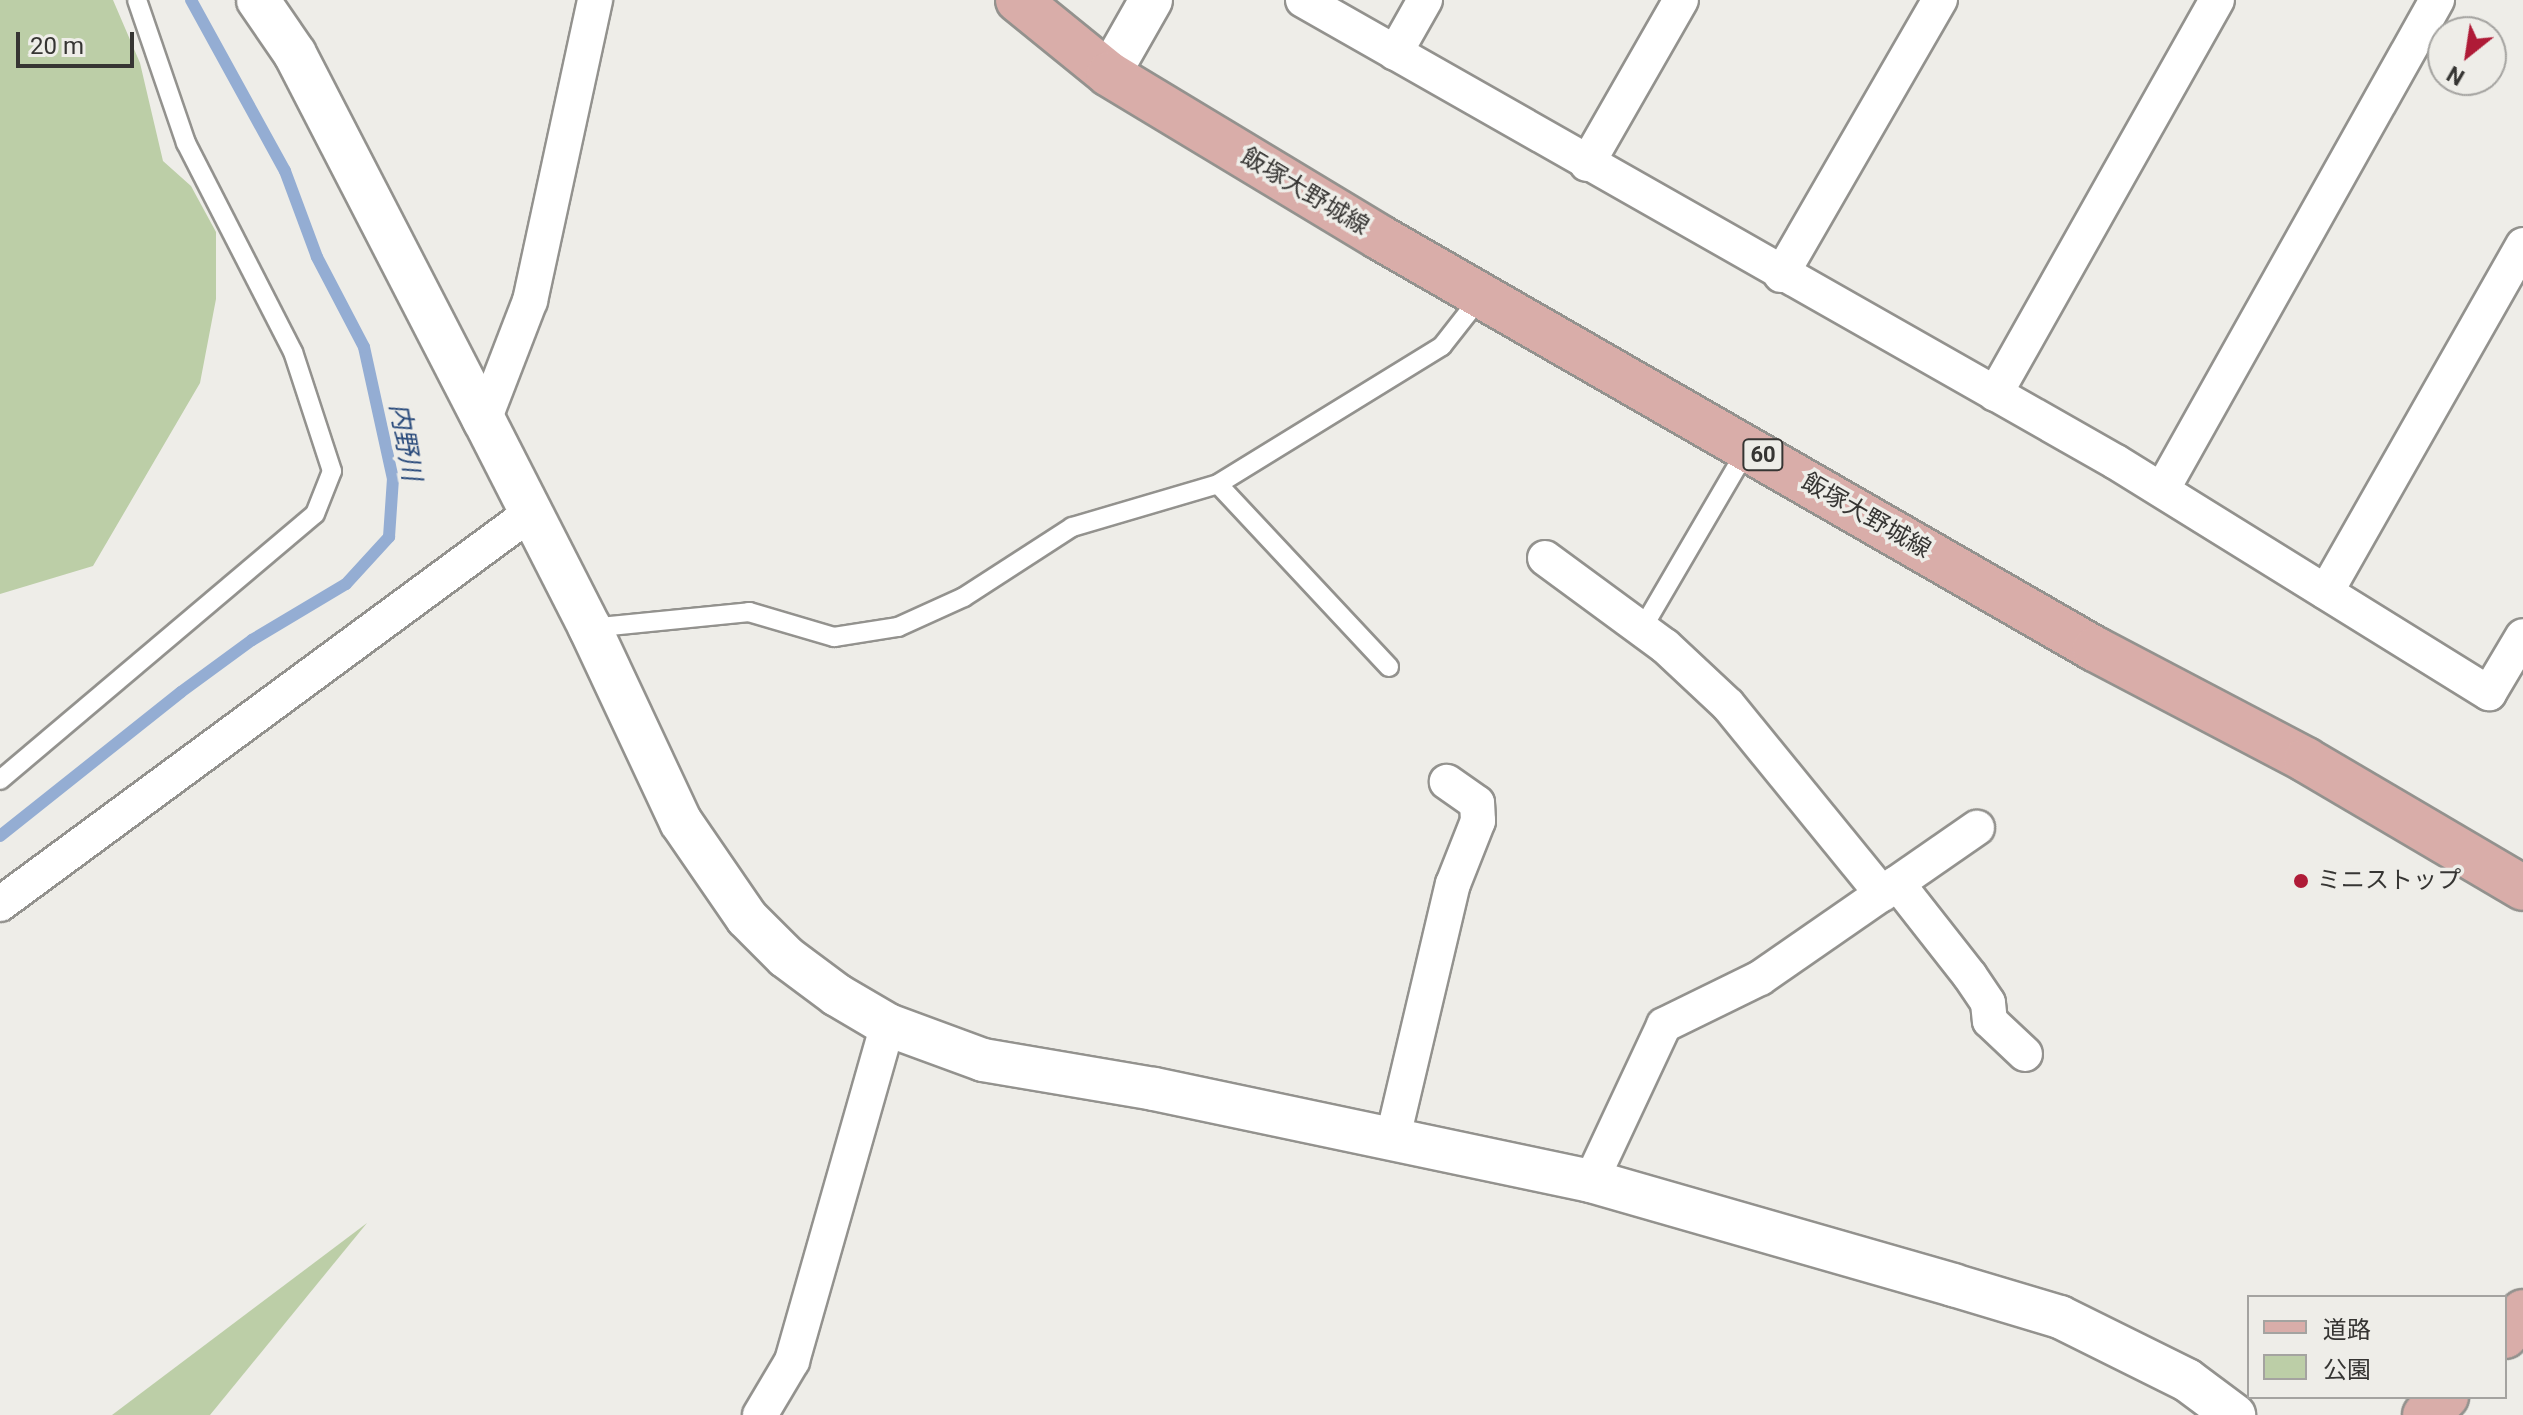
<!DOCTYPE html>
<meta charset="utf-8">
<style>
body{margin:0}
#map{position:relative;width:2523px;height:1415px;overflow:hidden;background:#eeede8;font-family:Roboto,"Noto Sans JP",sans-serif}
div>[style]{position:absolute}
.green>*{inset:0;background:#bccea7}
.stream>*{height:12px;margin:-6px;padding:0 6px;transform-origin:6px;border-radius:6px;background:#94add3}
.roads{filter:drop-shadow(2px 0 #93928e) drop-shadow(-2px 0 #93928e) drop-shadow(0 2px #93928e) drop-shadow(0 -2px #93928e)}
.service>*{height:18px;margin:-9px;padding:0 9px;transform-origin:9px;border-radius:9px;background:#fff}
.minor>*{height:34px;margin:-17px;padding:0 17px;transform-origin:17px;border-radius:17px;background:#fff}
.tertiary>*{height:42px;margin:-21px;padding:0 21px;transform-origin:21px;border-radius:21px;background:#fff}
.primary>*{height:44px;margin:-22px;padding:0 22px;transform-origin:22px;border-radius:22px;background:#d9ada9}
.dots>*{width:22px;height:22px;translate:-50% -50%;box-sizing:border-box;border:4px solid #eeede8;border-radius:50%}
span{translate:-50% -50%;white-space:nowrap;text-align:center;line-height:1.15;-webkit-text-stroke:7px #eeede8;paint-order:stroke}
.shield-label span{padding:2px 6px;background:#eeede8;border:2px solid;border-radius:6px;-webkit-text-stroke-width:0}
.shield-label{font-size:22px;color:#363533;font-weight:700}
.street-label{font-size:24px;color:#363533}
.poi-label{font-size:24px;color:#363533}
.left{translate:0 -50%;text-align:left}
.water-label{font-size:26px;color:#294a7b;font-style:italic}
.legend{position:absolute;left:2247px;top:1295px;width:260px;height:104px;box-sizing:border-box;background:#eeede8;border:2px solid #a4a3a0;margin:0;padding:10px 14px;list-style:none;font-size:24px;color:#363533}
.legend li{display:flex;align-items:center;gap:16px;height:40px}
.legend b{width:40px;border:2px solid #a4a3a0}
.north{position:absolute;left:2427px;top:16px;width:80px;height:80px;box-sizing:border-box;background:#eeede8;border:2px solid #a4a3a0;border-radius:50%;rotate:210deg;font-size:22px;font-weight:700;line-height:32px;text-align:center;color:#363533}
.north::after{content:'';display:block;margin:auto;width:28px;height:36px;background:#af1b37;clip-path:polygon(50% 0,100% 100%,50% 72%,0 100%)}
.scale{position:absolute;left:16px;top:32px;width:118px;height:36px;box-sizing:border-box;border:4px solid #363533;border-top:0;padding-left:10px;font-size:24px;line-height:28px;white-space:nowrap;color:#363533;-webkit-text-stroke:6px #eeede8;paint-order:stroke}
</style>
<div id="map">
<div class="green">
<div style="clip-path:polygon(0 0,113px 0,140px 63px,163px 161px,191px 186px,216px 232px,216px 299px,200px 383px,93px 566px,0 594px)"></div>
<div style="clip-path:polygon(367px 1223px,210px 1415px,112px 1415px)"></div>
</div>
<div class="stream">
<div style="left:0;top:836px;width:231px;rotate:-38.5deg"></div>
<div style="left:181px;top:692px;width:88px;rotate:-36.2deg"></div>
<div style="left:252px;top:640px;width:109px;rotate:-30.8deg"></div>
<div style="left:346px;top:584px;width:64px;rotate:-47.5deg"></div>
<div style="left:389px;top:537px;width:58px;rotate:-86.1deg"></div>
<div style="left:393px;top:479px;width:135px;rotate:-102.4deg"></div>
<div style="left:364px;top:347px;width:102px;rotate:-117.6deg"></div>
<div style="left:317px;top:257px;width:92px;rotate:-110.4deg"></div>
<div style="left:285px;top:171px;width:195px;rotate:-118.8deg"></div>
</div>
<div class="roads">
<div class="service">
<div style="left:590px;top:628px;width:160px;rotate:-5.7deg"></div>
<div style="left:749px;top:612px;width:89px;rotate:16.4deg"></div>
<div style="left:834px;top:637px;width:65px;rotate:-8.9deg"></div>
<div style="left:898px;top:627px;width:72px;rotate:-24.4deg"></div>
<div style="left:964px;top:597px;width:129px;rotate:-32.9deg"></div>
<div style="left:1072px;top:527px;width:152px;rotate:-16.4deg"></div>
<div style="left:1642px;top:629px;width:208px;rotate:-59.7deg"></div>
<div style="left:1389px;top:667px;width:250px;rotate:-133.1deg"></div>
<div style="left:1218px;top:484px;width:263px;rotate:-31.6deg"></div>
<div style="left:1442px;top:346px;width:65px;rotate:-51.9deg"></div>
<div style="left:0;top:780px;width:412px;rotate:-40.2deg"></div>
<div style="left:315px;top:514px;width:46px;rotate:-68.4deg"></div>
<div style="left:332px;top:471px;width:125px;rotate:-108.1deg"></div>
<div style="left:293px;top:352px;width:235px;rotate:-117.1deg"></div>
<div style="left:186px;top:143px;width:151px;rotate:-108.9deg"></div>
</div>
<div class="minor">
<div style="left:1303px;top:0;width:935px;rotate:29.61deg"></div>
<div style="left:2116px;top:462px;width:439px;rotate:31.8deg"></div>
<div style="left:2489px;top:693px;width:66px;rotate:-59.2deg"></div>
<div style="left:1395px;top:53px;width:61px;rotate:-60.5deg"></div>
<div style="left:1587px;top:164px;width:189px;rotate:-60.2deg"></div>
<div style="left:1781px;top:275px;width:318px;rotate:-60deg"></div>
<div style="left:1995px;top:394px;width:452px;rotate:-60.6deg"></div>
<div style="left:484px;top:420px;width:128px;rotate:-68.9deg"></div>
<div style="left:530px;top:301px;width:308px;rotate:-77.8deg"></div>
<div style="left:2162px;top:490px;width:562px;rotate:-60.7deg"></div>
<div style="left:1545px;top:558px;width:149px;rotate:36.3deg"></div>
<div style="left:1665px;top:646px;width:86px;rotate:43.1deg"></div>
<div style="left:1728px;top:705px;width:244px;rotate:50.8deg"></div>
<div style="left:2326px;top:592px;width:399px;rotate:-60.4deg"></div>
<div style="left:1897px;top:883px;width:118px;rotate:51.9deg"></div>
<div style="left:1970px;top:976px;width:32px;rotate:56deg"></div>
<div style="left:1988px;top:1003px;width:18px;rotate:84deg"></div>
<div style="left:1990px;top:1021px;width:48px;rotate:43.3deg"></div>
<div style="left:0;top:904px;width:656px;rotate:-36.38deg"></div>
<div style="left:1393px;top:1137px;width:260px;rotate:-76.7deg"></div>
<div style="left:1453px;top:884px;width:68px;rotate:-68.4deg"></div>
<div style="left:1478px;top:821px;width:18px;rotate:-93deg"></div>
<div style="left:1477px;top:803px;width:37px;rotate:-145deg"></div>
<div style="left:1591px;top:1181px;width:172px;rotate:-64.9deg"></div>
<div style="left:1664px;top:1025px;width:107px;rotate:-26.1deg"></div>
<div style="left:1760px;top:978px;width:264px;rotate:-34.7deg"></div>
<div style="left:760px;top:1415px;width:63px;rotate:-59.3deg"></div>
<div style="left:792px;top:1361px;width:349px;rotate:-74.1deg"></div>
</div>
<div class="tertiary">
<div style="left:258px;top:0;width:65px;rotate:55.6deg"></div>
<div style="left:295px;top:54px;width:412px;rotate:62.7deg"></div>
<div style="left:484px;top:420px;width:233px;rotate:63deg"></div>
<div style="left:590px;top:628px;width:214px;rotate:64.9deg"></div>
<div style="left:681px;top:822px;width:116px;rotate:55.5deg"></div>
<div style="left:747px;top:918px;width:55px;rotate:45deg"></div>
<div style="left:786px;top:957px;width:64px;rotate:36.7deg"></div>
<div style="left:837px;top:995px;width:59px;rotate:30.5deg"></div>
<div style="left:888px;top:1025px;width:101px;rotate:20.2deg"></div>
<div style="left:983px;top:1060px;width:173px;rotate:9.6deg"></div>
<div style="left:1154px;top:1089px;width:447px;rotate:11.9deg"></div>
<div style="left:1591px;top:1181px;width:377px;rotate:16deg"></div>
<div style="left:1953px;top:1285px;width:112px;rotate:16.7deg"></div>
<div style="left:2060px;top:1317px;width:142px;rotate:26.4deg"></div>
<div style="left:2187px;top:1380px;width:59px;rotate:36.7deg"></div>
<div style="left:1109px;top:74px;width:85px;rotate:-60.4deg"></div>
</div>
<div class="primary">
<div style="left:1018px;top:0;width:117px;rotate:39.1deg"></div>
<div style="left:1109px;top:74px;width:315px;rotate:31.1deg"></div>
<div style="left:1379px;top:237px;width:826px;rotate:29.92deg"></div>
<div style="left:2095px;top:649px;width:238px;rotate:27.7deg"></div>
<div style="left:2306px;top:760px;width:252px;rotate:30.5deg"></div>
<div style="left:2505px;top:1336px;width:30px;rotate:-53deg"></div>
<div style="left:2425px;top:1415px;width:28px;rotate:-41deg"></div>
</div>
</div>
<div class="dots">
<div style="left:2301px;top:881px;background:#af1b37"></div>
</div>
<div class="shield-label">
<span style="left:1763px;top:455px">60</span>
</div>
<div class="street-label">
<span style="left:1305px;top:192px;rotate:31deg">飯塚大野城線</span>
<span style="left:1866px;top:516px;rotate:30deg">飯塚大野城線</span>
</div>
<div class="poi-label">
<span class="left" style="left:2317px;top:881px">ミニストップ</span>
</div>
<div class="water-label">
<span style="left:405px;top:442px;rotate:80deg">内野川</span>
</div>
<ul class="legend">
<li><b style="height:10px;background:#d9ada9"></b>道路</li>
<li><b style="height:22px;background:#bccea7"></b>公園</li>
</ul>
<div class="north">N</div>
<div class="scale">20 m</div>
</div>
